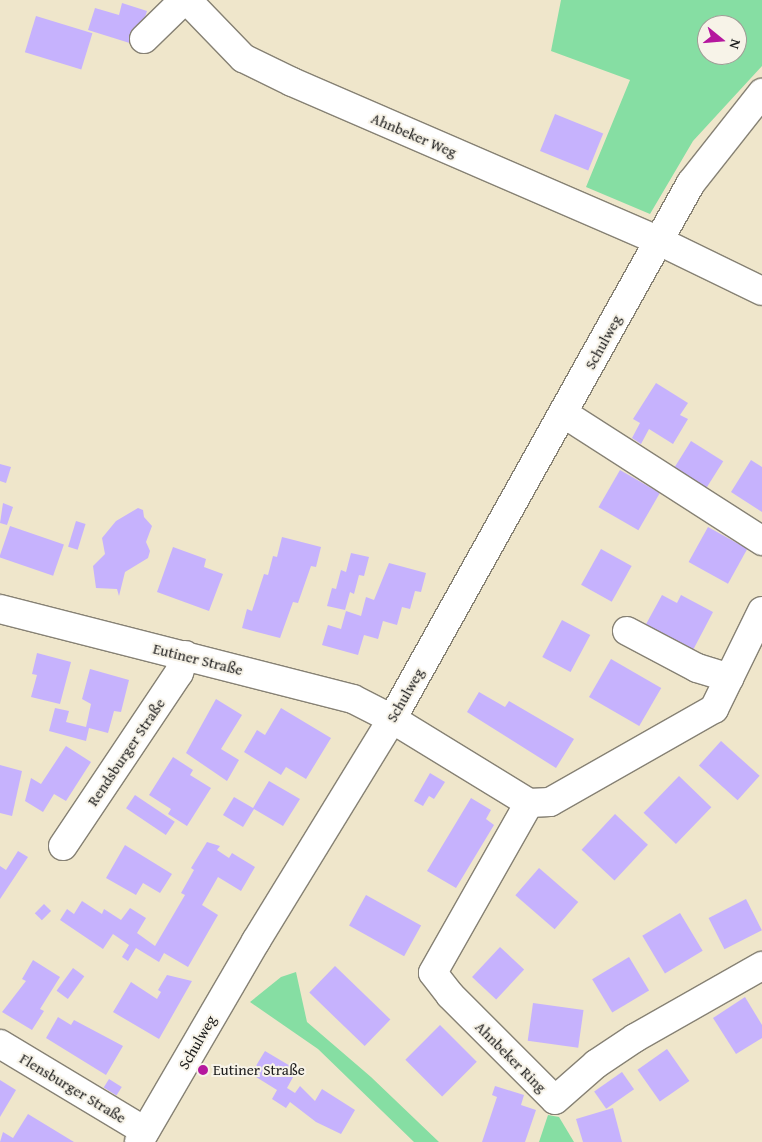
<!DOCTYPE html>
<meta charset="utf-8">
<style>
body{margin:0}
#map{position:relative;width:762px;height:1142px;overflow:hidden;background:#efe6cb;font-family:"Gentium Book Plus",serif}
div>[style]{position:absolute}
.green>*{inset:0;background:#86dea3}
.building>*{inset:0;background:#c6b2fd;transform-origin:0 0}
.roads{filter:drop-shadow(1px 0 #868174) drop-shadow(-1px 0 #868174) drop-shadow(0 1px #868174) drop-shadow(0 -1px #868174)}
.minor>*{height:28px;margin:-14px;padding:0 14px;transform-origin:14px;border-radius:14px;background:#fff}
.dots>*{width:14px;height:14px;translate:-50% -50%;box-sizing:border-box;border:2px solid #f7f3e8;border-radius:50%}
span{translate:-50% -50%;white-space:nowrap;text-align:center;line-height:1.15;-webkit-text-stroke:4px #f7f3e8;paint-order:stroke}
.street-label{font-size:15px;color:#1c1c1c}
.poi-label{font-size:15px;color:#1c1c1c}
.left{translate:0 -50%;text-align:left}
.north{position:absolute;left:697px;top:15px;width:50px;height:50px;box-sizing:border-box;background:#f7f3e8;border:1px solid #9f9d96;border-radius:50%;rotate:107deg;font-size:14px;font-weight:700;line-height:20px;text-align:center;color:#1c1c1c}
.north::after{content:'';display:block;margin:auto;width:18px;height:22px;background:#b5179e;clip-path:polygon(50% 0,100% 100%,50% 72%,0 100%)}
</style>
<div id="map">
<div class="green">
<div style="clip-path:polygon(evenodd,561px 0,762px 0,762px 66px,693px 141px,650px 214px,586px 187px,630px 80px,551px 51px,561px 0,707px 25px,737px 25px,737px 55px,707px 55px,707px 25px)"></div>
<div style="clip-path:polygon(296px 972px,307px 1022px,371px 1077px,439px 1142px,414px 1142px,318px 1049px,250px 1002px,281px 977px)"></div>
<div style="clip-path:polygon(548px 1115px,559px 1117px,574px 1142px,539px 1142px)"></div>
</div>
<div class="building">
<div style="clip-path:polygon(122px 3px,147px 11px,136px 45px,88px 30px,95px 8px,119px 15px)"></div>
<div style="left:36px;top:16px;width:59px;height:38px;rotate:17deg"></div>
<div style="left:555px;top:114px;width:52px;height:40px;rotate:22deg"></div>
<div style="clip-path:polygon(656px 383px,688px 403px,680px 415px,688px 419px,673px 444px,649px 429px,641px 444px,632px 438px,640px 423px,633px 419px)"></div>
<div style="left:691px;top:441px;width:38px;height:33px;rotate:32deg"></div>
<div style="clip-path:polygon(751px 460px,762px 467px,762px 512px,731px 492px)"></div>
<div style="clip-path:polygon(0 464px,11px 467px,6px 483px,0 481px)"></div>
<div style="left:620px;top:470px;width:46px;height:43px;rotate:30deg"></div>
<div style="clip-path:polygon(3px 503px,13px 507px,7px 525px,0 523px)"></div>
<div style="clip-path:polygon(138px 508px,143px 510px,144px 517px,152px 526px,146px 542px,150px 551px,148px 558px,125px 572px,119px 596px,117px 589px,96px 588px,93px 566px,105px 554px,102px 538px,116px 521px)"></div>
<div style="left:76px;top:521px;width:10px;height:27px;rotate:17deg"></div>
<div style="left:10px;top:526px;width:57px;height:33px;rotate:19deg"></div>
<div style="left:708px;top:527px;width:45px;height:40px;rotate:29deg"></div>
<div style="clip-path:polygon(282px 537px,321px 547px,316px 567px,311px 566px,298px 603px,293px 602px,280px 638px,242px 628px,247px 609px,252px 611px,264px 574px,268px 575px,273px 556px,277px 557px)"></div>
<div style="clip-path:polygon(173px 547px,206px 559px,204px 567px,223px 574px,209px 611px,157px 592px)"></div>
<div style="left:601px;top:549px;width:35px;height:41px;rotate:29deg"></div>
<div style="clip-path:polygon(351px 553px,369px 557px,364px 576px,359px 575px,354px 594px,350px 592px,345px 610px,327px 606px,332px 588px,336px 589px,341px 570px,346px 572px)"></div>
<div style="clip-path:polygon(389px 563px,426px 573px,421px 592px,415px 591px,410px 609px,402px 607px,397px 625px,383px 621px,378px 639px,364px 635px,358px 655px,322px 645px,328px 625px,341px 629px,346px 611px,361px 616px,366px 597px,374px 600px)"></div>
<div style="clip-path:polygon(662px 595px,677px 603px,681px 595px,713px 612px,692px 652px,645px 626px)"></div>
<div style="left:562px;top:620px;width:32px;height:42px;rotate:28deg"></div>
<div style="clip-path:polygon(37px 653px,71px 662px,60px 704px,31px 697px,37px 675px,32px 674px)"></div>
<div style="left:611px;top:659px;width:58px;height:44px;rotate:30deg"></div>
<div style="clip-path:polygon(90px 669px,129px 680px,121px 712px,114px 711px,108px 733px,89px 728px,86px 741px,49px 731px,55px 708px,69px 711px,66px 722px,86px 727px,91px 704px,82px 699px)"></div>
<div style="clip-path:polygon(479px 692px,505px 707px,509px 701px,574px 739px,556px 768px,467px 712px)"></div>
<div style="clip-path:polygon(216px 699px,242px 715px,221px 749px,239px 760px,227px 781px,186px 753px)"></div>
<div style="clip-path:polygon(281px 708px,331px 738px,306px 779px,286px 767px,281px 775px,244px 752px,257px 730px,265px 735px)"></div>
<div style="left:721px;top:741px;width:52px;height:33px;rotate:42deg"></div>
<div style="clip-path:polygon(66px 746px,91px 762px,66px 801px,54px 794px,43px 812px,25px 801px,31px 778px,41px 784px)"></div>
<div style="clip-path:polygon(173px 757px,193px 770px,190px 775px,211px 788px,187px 826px,168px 814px,171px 809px,149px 795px)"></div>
<div style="clip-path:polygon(0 765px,22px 771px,12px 816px,0 813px)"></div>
<div style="clip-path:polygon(430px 773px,445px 782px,434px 799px,429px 796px,423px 806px,414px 801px)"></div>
<div style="left:679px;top:776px;width:45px;height:51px;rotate:44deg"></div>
<div style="clip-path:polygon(269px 781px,300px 799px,283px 826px,254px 809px,243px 827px,223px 815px,234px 797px,253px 808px)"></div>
<div style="left:135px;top:795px;width:48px;height:16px;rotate:34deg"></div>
<div style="clip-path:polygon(471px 798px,491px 810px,486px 819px,494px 825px,456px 888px,427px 871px)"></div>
<div style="left:615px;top:814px;width:45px;height:49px;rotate:43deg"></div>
<div style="clip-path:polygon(207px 842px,220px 846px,217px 850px,229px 858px,232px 853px,255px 867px,241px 891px,218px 877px,202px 905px,218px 915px,188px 967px,164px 953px,159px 962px,136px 948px,128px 961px,122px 957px,129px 945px,113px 934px,103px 949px,60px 920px,67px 909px,74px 914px,82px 901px,102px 914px,104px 909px,121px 920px,130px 908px,146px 918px,137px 933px,155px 946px,185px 895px,181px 893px,194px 870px,191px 868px)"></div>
<div style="clip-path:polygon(125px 845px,172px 874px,160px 893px,143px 883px,136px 895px,106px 878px)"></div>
<div style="clip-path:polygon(18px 851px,28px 857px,0 899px,0 866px,6px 870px)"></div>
<div style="left:539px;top:868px;width:52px;height:36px;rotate:41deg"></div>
<div style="left:366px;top:895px;width:63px;height:35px;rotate:29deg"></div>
<div style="left:746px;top:899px;width:35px;height:42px;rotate:63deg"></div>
<div style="left:44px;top:904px;width:10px;height:13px;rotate:45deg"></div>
<div style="left:680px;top:913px;width:44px;height:44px;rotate:59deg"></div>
<div style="left:500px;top:947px;width:33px;height:41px;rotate:43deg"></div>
<div style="left:629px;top:957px;width:39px;height:43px;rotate:59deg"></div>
<div style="clip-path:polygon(33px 960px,60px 977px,40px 1009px,44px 1011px,32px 1030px,2px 1012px,26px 981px,22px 979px)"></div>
<div style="left:335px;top:966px;width:77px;height:37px;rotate:44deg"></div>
<div style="left:73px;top:968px;width:14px;height:28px;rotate:36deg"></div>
<div style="clip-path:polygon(167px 975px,192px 981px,159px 1039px,113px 1012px,131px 982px,157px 999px,161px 992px,158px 990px)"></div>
<div style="clip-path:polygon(745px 997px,762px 1025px,762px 1038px,736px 1054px,713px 1018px)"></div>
<div style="left:533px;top:1003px;width:51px;height:38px;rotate:8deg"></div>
<div style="clip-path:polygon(58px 1017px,71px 1025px,74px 1020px,123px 1046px,106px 1075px,46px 1038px)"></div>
<div style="left:440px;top:1025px;width:52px;height:49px;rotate:45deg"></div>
<div style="left:667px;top:1049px;width:39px;height:36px;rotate:55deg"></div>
<div style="clip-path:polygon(265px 1051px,297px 1070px,287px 1088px,295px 1093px,300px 1086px,315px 1101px,322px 1089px,355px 1110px,341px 1134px,316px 1122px,290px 1102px,286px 1108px,272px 1099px,277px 1090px,251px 1074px)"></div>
<div style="left:622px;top:1072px;width:21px;height:34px;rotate:55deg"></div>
<div style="left:109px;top:1079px;width:15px;height:10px;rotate:32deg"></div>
<div style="clip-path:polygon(0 1080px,16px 1090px,0 1117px)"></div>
<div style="clip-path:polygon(495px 1086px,524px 1095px,521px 1105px,536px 1110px,525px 1142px,482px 1142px,497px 1097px,492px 1095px)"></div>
<div style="clip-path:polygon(613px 1108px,622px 1142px,583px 1142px,576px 1119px)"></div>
<div style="clip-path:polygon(28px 1114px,74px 1142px,0 1142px,3px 1132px,13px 1138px)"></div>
</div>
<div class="roads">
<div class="minor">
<div style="left:187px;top:0;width:81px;rotate:46deg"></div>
<div style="left:243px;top:58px;width:55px;rotate:26.1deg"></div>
<div style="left:292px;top:82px;width:400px;rotate:23.4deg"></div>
<div style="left:659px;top:241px;width:114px;rotate:25.9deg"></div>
<div style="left:144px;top:39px;width:56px;rotate:-44.3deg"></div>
<div style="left:563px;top:413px;width:237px;rotate:32.7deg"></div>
<div style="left:0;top:609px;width:364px;rotate:14.3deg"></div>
<div style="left:353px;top:699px;width:44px;rotate:27.1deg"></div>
<div style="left:392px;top:719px;width:161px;rotate:31.5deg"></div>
<div style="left:529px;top:803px;width:21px;rotate:-3deg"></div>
<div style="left:550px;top:802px;width:189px;rotate:-29.6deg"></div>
<div style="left:714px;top:709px;width:109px;rotate:-63.9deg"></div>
<div style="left:627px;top:631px;width:79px;rotate:27.9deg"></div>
<div style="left:697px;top:668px;width:34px;rotate:17deg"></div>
<div style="left:529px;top:803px;width:195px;rotate:119.5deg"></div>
<div style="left:433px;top:973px;width:28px;rotate:52deg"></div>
<div style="left:450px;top:995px;width:148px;rotate:45deg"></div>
<div style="left:555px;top:1100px;width:55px;rotate:-41.3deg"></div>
<div style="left:596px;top:1064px;width:47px;rotate:-33.7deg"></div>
<div style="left:635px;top:1038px;width:146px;rotate:-29.6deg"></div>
<div style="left:63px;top:846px;width:208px;rotate:-56.2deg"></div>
<div style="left:179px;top:673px;width:19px;rotate:-72deg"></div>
<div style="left:0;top:1044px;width:169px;rotate:31deg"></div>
<div style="left:139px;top:1142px;width:233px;rotate:-59.8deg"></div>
<div style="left:256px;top:941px;width:260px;rotate:-58.5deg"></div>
<div style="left:392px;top:719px;width:614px;rotate:-60.85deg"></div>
<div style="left:691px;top:183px;width:115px;rotate:-51.7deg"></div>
</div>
</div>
<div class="dots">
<div style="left:203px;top:1070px;background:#b5179e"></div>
</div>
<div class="street-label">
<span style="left:414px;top:135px;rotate:23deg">Ahnbeker Weg</span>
<span style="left:603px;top:342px;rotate:-61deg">Schulweg</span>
<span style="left:198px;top:659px;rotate:14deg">Eutiner Straße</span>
<span style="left:405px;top:695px;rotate:-60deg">Schulweg</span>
<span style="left:126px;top:752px;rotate:-56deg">Rendsburger Straße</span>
<span style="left:197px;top:1042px;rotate:-60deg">Schulweg</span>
<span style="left:511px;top:1057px;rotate:45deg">Ahnbeker Ring</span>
<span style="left:73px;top:1088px;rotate:31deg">Flensburger Straße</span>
</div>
<div class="poi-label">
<span class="left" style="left:213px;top:1070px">Eutiner Straße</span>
</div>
<div class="north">N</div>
</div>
